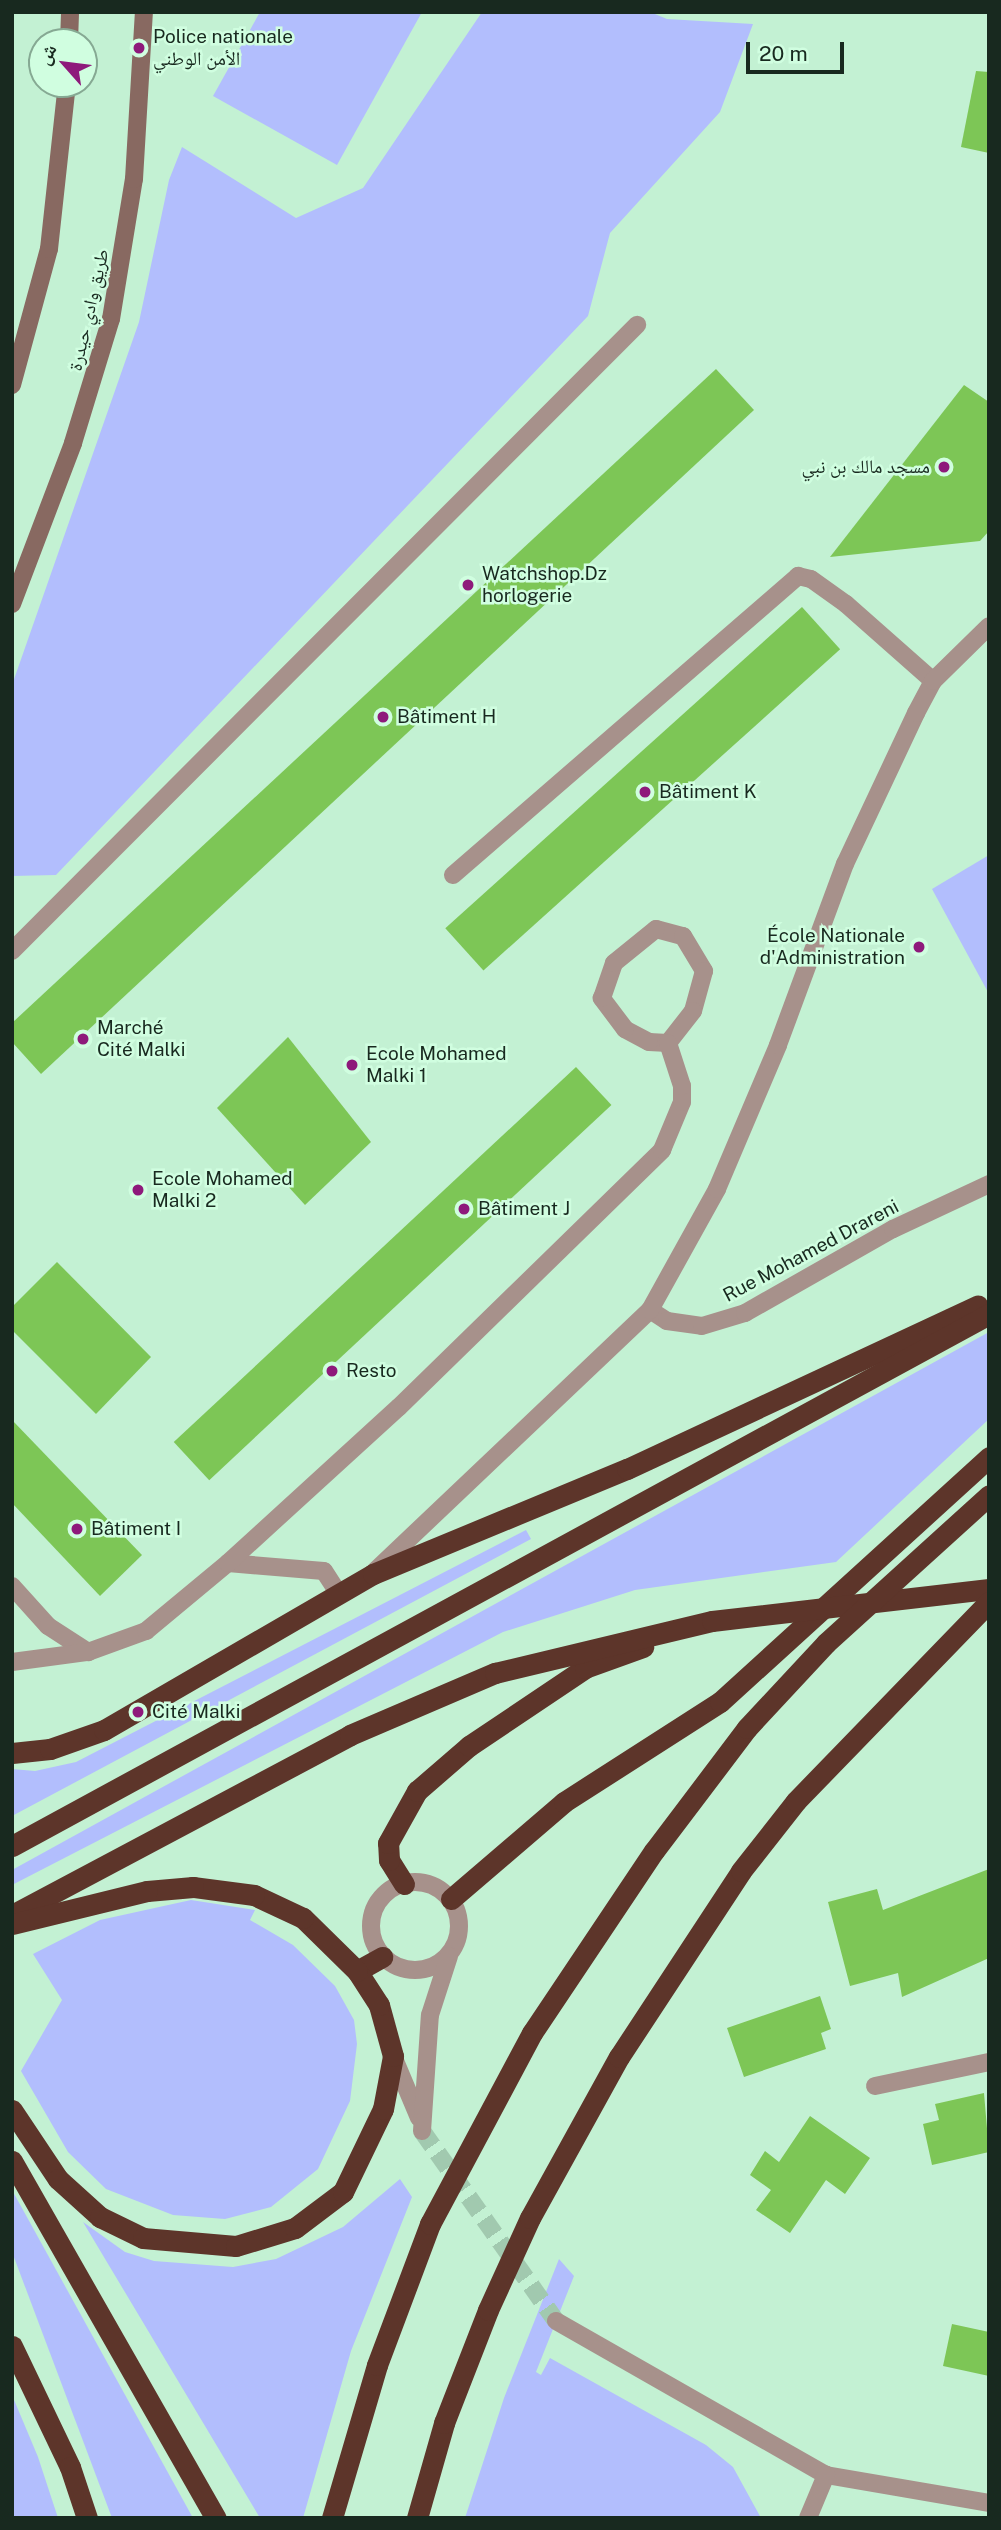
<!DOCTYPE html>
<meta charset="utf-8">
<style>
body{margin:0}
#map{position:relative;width:1001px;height:2530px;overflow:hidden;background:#c3f1d3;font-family:"Public Sans","Noto Naskh Arabic",sans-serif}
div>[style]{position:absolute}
.green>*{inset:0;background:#b2befd}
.building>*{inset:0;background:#7dc656;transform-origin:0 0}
.tertiary-tunnel>*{height:18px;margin-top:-9px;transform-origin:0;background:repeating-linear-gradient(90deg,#a1c9af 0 18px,transparent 0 27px)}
.minor>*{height:18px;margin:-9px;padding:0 9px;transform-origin:9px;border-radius:9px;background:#a7918b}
.tertiary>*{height:18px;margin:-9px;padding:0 9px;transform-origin:9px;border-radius:9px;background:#a7918b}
.tertiary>.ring{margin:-9px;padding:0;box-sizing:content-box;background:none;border:18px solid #a7918b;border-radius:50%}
.secondary>*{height:18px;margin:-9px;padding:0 9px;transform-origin:9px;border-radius:9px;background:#886961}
.motorway>*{height:21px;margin:-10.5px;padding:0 10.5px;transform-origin:10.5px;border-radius:10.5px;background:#5d352a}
.dots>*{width:19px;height:19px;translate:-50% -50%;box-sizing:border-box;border:4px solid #d0fee0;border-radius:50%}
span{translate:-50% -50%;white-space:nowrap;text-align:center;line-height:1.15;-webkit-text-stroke:5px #d0fee0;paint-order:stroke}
.poi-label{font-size:19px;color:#18291f}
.left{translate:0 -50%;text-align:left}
.right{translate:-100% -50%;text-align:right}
.street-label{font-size:19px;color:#18291f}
.frame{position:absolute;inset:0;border:14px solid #18291f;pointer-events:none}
.north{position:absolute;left:28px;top:28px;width:70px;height:70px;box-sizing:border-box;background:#d0fee0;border:2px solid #86a993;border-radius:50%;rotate:298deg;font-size:19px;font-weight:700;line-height:28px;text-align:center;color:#18291f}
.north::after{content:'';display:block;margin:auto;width:24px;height:32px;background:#8e1a7b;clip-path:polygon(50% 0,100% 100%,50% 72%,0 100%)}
.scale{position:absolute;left:746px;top:42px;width:98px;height:32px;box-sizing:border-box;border:4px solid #18291f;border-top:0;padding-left:9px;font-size:21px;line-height:24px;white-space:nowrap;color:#18291f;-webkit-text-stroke:5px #d0fee0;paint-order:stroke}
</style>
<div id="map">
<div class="green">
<div style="clip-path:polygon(260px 12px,422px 12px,337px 165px,213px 96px)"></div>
<div style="clip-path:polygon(482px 12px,650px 12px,667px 19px,753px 24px,720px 112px,610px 233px,588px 316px,56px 875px,12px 876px,12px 685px,139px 322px,169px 180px,182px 147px,296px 218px,363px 188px)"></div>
<div style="clip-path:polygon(989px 855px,989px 994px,932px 889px)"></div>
<div style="clip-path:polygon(989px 1332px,989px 1419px,836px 1562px,635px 1590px,503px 1632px,12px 1885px,12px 1870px)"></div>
<div style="clip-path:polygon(526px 1530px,531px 1539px,12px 1816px,12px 1769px,35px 1771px,76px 1762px)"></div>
<div style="clip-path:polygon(191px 1900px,255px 1910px,250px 1920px,293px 1945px,335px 1986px,354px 2020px,357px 2044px,350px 2101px,318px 2169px,271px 2207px,225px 2219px,173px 2215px,106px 2189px,68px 2152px,21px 2071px,62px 2000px,33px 1954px,100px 1920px)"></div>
<div style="clip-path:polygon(400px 2179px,412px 2197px,351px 2351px,303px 2518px,260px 2518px,83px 2222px,125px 2252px,154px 2261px,233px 2267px,276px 2259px,343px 2227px)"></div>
<div style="clip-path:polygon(12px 2190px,193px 2518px,112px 2518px,12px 2252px)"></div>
<div style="clip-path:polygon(559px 2259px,574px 2276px,536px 2372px,541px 2375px,550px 2358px,706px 2445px,733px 2467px,761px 2518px,465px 2518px,504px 2398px)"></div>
<div style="clip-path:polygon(12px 2395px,38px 2457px,58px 2518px,12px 2518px)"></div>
</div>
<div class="building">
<div style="clip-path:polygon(976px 71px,989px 72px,989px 153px,961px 147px)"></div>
<div style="clip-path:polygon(716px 369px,754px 410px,41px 1074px,12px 1042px,12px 1023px)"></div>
<div style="clip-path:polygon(964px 385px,989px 402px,989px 531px,980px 541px,830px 557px)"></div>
<div style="left:802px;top:607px;width:57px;height:480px;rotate:48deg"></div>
<div style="clip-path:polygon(288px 1037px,371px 1142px,305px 1205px,217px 1108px)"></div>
<div style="left:576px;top:1067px;width:52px;height:550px;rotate:47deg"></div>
<div style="clip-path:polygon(57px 1262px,151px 1357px,96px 1414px,12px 1330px,12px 1307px)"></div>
<div style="clip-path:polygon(12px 1420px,142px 1555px,100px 1596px,12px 1503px)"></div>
<div style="clip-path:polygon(989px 1869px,989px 1958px,902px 1997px,898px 1973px,850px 1986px,828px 1902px,877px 1889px,883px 1910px)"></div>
<div style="clip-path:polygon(820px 1996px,831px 2029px,821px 2033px,826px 2049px,744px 2077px,727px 2028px)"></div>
<div style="clip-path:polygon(984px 2093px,989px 2152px,932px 2165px,923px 2124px,939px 2120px,935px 2104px)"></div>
<div style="clip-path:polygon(810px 2116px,870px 2158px,845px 2194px,826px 2180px,790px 2233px,756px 2210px,771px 2190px,750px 2175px,765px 2151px,779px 2162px)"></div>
<div style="clip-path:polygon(952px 2324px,989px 2332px,989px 2376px,943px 2366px)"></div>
</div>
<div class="tertiary-tunnel">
<div style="left:422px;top:2131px;width:232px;rotate:54.8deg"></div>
</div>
<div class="minor">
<div style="left:453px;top:875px;width:457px;rotate:-40.9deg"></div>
<div style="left:798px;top:576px;width:13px;rotate:13deg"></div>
<div style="left:811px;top:579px;width:43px;rotate:35.5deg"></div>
<div style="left:846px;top:604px;width:116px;rotate:41.5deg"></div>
<div style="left:656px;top:929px;width:28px;rotate:15deg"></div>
<div style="left:683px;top:936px;width:41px;rotate:59deg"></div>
<div style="left:704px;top:971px;width:41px;rotate:105.4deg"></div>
<div style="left:693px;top:1011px;width:41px;rotate:128deg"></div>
<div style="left:668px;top:1043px;width:19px;rotate:-177deg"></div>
<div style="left:649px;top:1042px;width:27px;rotate:-152deg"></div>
<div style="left:625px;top:1029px;width:39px;rotate:-127deg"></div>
<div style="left:602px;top:998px;width:37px;rotate:-71deg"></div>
<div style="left:614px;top:963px;width:54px;rotate:-39deg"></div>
<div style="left:12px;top:951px;width:885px;rotate:-45.05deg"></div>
<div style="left:228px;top:1563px;width:96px;rotate:4.8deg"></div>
<div style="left:324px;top:1571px;width:24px;rotate:57deg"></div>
<div style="left:12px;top:1586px;width:54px;rotate:48deg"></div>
<div style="left:48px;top:1626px;width:48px;rotate:33deg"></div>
<div style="left:88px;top:1652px;width:62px;rotate:-19.9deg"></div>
<div style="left:146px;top:1631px;width:107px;rotate:-39.7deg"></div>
<div style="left:228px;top:1563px;width:231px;rotate:-42.4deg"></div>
<div style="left:399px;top:1407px;width:368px;rotate:-44.3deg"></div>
<div style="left:662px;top:1150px;width:52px;rotate:-67.4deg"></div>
<div style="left:682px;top:1102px;width:16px;rotate:-90deg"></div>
<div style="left:682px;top:1086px;width:45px;rotate:-108deg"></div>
<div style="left:12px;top:1662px;width:77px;rotate:-7.5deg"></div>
<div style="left:875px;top:2086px;width:116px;rotate:-11.9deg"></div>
</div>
<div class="tertiary">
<div style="left:650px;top:1310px;width:20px;rotate:33deg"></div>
<div style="left:667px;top:1321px;width:35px;rotate:8deg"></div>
<div style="left:702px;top:1326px;width:45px;rotate:-16.8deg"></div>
<div style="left:745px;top:1313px;width:170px;rotate:-29.6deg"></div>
<div style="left:893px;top:1229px;width:106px;rotate:-25.1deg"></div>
<div style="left:375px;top:1571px;width:379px;rotate:-43.5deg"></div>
<div style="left:650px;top:1310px;width:138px;rotate:-61deg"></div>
<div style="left:717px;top:1189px;width:156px;rotate:-67deg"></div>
<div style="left:778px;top:1045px;width:193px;rotate:-69.7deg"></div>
<div style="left:845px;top:864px;width:167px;rotate:-64.8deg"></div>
<div style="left:916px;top:713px;width:36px;rotate:-62deg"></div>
<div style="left:933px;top:681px;width:78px;rotate:-44.5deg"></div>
<div class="ring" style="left:371px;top:1882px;width:70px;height:70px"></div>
<div style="left:393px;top:2056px;width:67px;rotate:67.2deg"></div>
<div style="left:422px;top:2131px;width:116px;rotate:-86.1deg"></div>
<div style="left:430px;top:2015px;width:62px;rotate:-72.1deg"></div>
<div style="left:556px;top:2321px;width:311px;rotate:29.7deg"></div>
<div style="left:826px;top:2475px;width:165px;rotate:9.7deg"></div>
<div style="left:808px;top:2518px;width:47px;rotate:-67.3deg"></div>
</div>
<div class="secondary">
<div style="left:69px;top:42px;width:30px;rotate:-88deg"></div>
<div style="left:12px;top:385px;width:141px;rotate:-74.8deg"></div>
<div style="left:49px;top:249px;width:166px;rotate:-83.8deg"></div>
<div style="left:12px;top:604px;width:172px;rotate:-69.2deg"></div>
<div style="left:73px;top:443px;width:130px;rotate:-73deg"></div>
<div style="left:111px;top:319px;width:142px;rotate:-80.7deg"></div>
<div style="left:134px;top:179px;width:167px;rotate:-86.6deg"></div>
</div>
<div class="motorway">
<div style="left:12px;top:1753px;width:38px;rotate:-6deg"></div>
<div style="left:50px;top:1749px;width:57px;rotate:-19.4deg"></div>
<div style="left:104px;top:1730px;width:311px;rotate:-30.1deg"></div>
<div style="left:373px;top:1574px;width:275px;rotate:-22.5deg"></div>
<div style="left:627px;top:1469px;width:387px;rotate:-25deg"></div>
<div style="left:12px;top:1846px;width:1112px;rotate:-28.57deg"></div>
<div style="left:404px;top:1884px;width:28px;rotate:-122deg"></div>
<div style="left:389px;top:1860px;width:17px;rotate:-93deg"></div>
<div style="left:388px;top:1843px;width:60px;rotate:-60.9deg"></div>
<div style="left:417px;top:1791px;width:69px;rotate:-40.9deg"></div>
<div style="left:469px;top:1746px;width:140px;rotate:-33.9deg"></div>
<div style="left:585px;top:1668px;width:62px;rotate:-19.9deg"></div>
<div style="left:451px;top:1899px;width:149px;rotate:-40.6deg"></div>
<div style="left:564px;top:1802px;width:185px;rotate:-32.7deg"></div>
<div style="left:720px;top:1702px;width:364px;rotate:-42.3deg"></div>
<div style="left:12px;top:1915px;width:383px;rotate:-28deg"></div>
<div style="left:350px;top:1735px;width:158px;rotate:-23.2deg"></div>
<div style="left:495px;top:1673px;width:223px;rotate:-13.5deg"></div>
<div style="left:712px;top:1621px;width:279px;rotate:-6.6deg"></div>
<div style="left:357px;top:1971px;width:29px;rotate:-29deg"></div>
<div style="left:12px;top:2110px;width:83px;rotate:56.3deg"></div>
<div style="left:58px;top:2179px;width:57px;rotate:42.1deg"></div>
<div style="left:100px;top:2217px;width:48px;rotate:26deg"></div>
<div style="left:143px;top:2238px;width:93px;rotate:4.9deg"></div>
<div style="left:236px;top:2246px;width:62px;rotate:-17deg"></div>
<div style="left:295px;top:2228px;width:60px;rotate:-36.9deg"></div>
<div style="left:343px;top:2192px;width:92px;rotate:-64.3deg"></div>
<div style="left:383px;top:2109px;width:54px;rotate:-79.3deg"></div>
<div style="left:393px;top:2056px;width:53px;rotate:-105.4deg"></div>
<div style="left:379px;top:2005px;width:40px;rotate:-122.9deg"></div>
<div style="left:357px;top:1971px;width:76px;rotate:-135.5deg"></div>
<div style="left:303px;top:1918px;width:54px;rotate:-154.9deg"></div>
<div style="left:254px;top:1895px;width:62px;rotate:-172.5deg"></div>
<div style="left:193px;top:1887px;width:46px;rotate:175deg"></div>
<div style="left:147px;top:1891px;width:138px;rotate:166.2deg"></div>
<div style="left:12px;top:2161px;width:411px;rotate:60.3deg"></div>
<div style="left:12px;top:2346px;width:134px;rotate:64.4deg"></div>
<div style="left:70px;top:2467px;width:54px;rotate:71.6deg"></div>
<div style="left:332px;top:2518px;width:159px;rotate:-73.6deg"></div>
<div style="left:377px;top:2365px;width:151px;rotate:-69.4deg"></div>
<div style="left:430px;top:2224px;width:217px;rotate:-61.9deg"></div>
<div style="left:532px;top:2033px;width:219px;rotate:-56.2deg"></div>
<div style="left:654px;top:1851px;width:154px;rotate:-52.9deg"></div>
<div style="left:747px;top:1728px;width:116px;rotate:-47.1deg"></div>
<div style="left:826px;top:1643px;width:220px;rotate:-42.2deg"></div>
<div style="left:417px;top:2518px;width:99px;rotate:-74.1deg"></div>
<div style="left:444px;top:2423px;width:121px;rotate:-68.7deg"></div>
<div style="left:488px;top:2310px;width:101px;rotate:-65.5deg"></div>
<div style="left:530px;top:2218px;width:184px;rotate:-61.1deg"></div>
<div style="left:619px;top:2057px;width:222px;rotate:-56.7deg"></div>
<div style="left:741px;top:1871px;width:89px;rotate:-51.8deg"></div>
<div style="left:796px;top:1801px;width:277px;rotate:-45.9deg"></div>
</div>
<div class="dots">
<div style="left:139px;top:48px;background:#8e1a7b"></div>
<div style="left:944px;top:467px;background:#8e1a7b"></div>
<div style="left:468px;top:585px;background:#8e1a7b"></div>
<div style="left:383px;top:717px;background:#8e1a7b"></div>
<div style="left:645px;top:792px;background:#8e1a7b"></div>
<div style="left:919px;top:947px;background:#8e1a7b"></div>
<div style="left:83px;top:1039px;background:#8e1a7b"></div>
<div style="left:352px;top:1065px;background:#8e1a7b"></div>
<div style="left:138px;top:1190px;background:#8e1a7b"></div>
<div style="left:464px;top:1209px;background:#8e1a7b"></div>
<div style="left:332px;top:1371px;background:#8e1a7b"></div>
<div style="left:77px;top:1529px;background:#8e1a7b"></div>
<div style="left:138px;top:1712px;background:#8e1a7b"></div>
</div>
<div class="poi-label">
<span class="left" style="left:153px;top:48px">Police nationale<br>الأمن الوطني</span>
<span class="right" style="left:930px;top:467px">مسجد مالك بن نبي</span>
<span class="left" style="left:482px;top:585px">Watchshop.Dz<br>horlogerie</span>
<span class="left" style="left:397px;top:717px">Bâtiment H</span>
<span class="left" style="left:659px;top:792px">Bâtiment K</span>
<span class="right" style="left:905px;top:947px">École Nationale<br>d'Administration</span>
<span class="left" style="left:97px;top:1039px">Marché<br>Cité Malki</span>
<span class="left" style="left:366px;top:1065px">Ecole Mohamed<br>Malki 1</span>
<span class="left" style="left:152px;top:1190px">Ecole Mohamed<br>Malki 2</span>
<span class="left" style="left:478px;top:1209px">Bâtiment J</span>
<span class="left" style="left:346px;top:1371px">Resto</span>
<span class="left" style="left:91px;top:1529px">Bâtiment I</span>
<span class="left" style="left:152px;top:1712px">Cité Malki</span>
</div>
<div class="street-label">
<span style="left:89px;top:310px;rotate:-77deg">طريق وادي حيدرة</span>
<span style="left:811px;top:1251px;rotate:-28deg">Rue Mohamed Drareni</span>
</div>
<div class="frame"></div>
<div class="north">ش</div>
<div class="scale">20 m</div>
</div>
